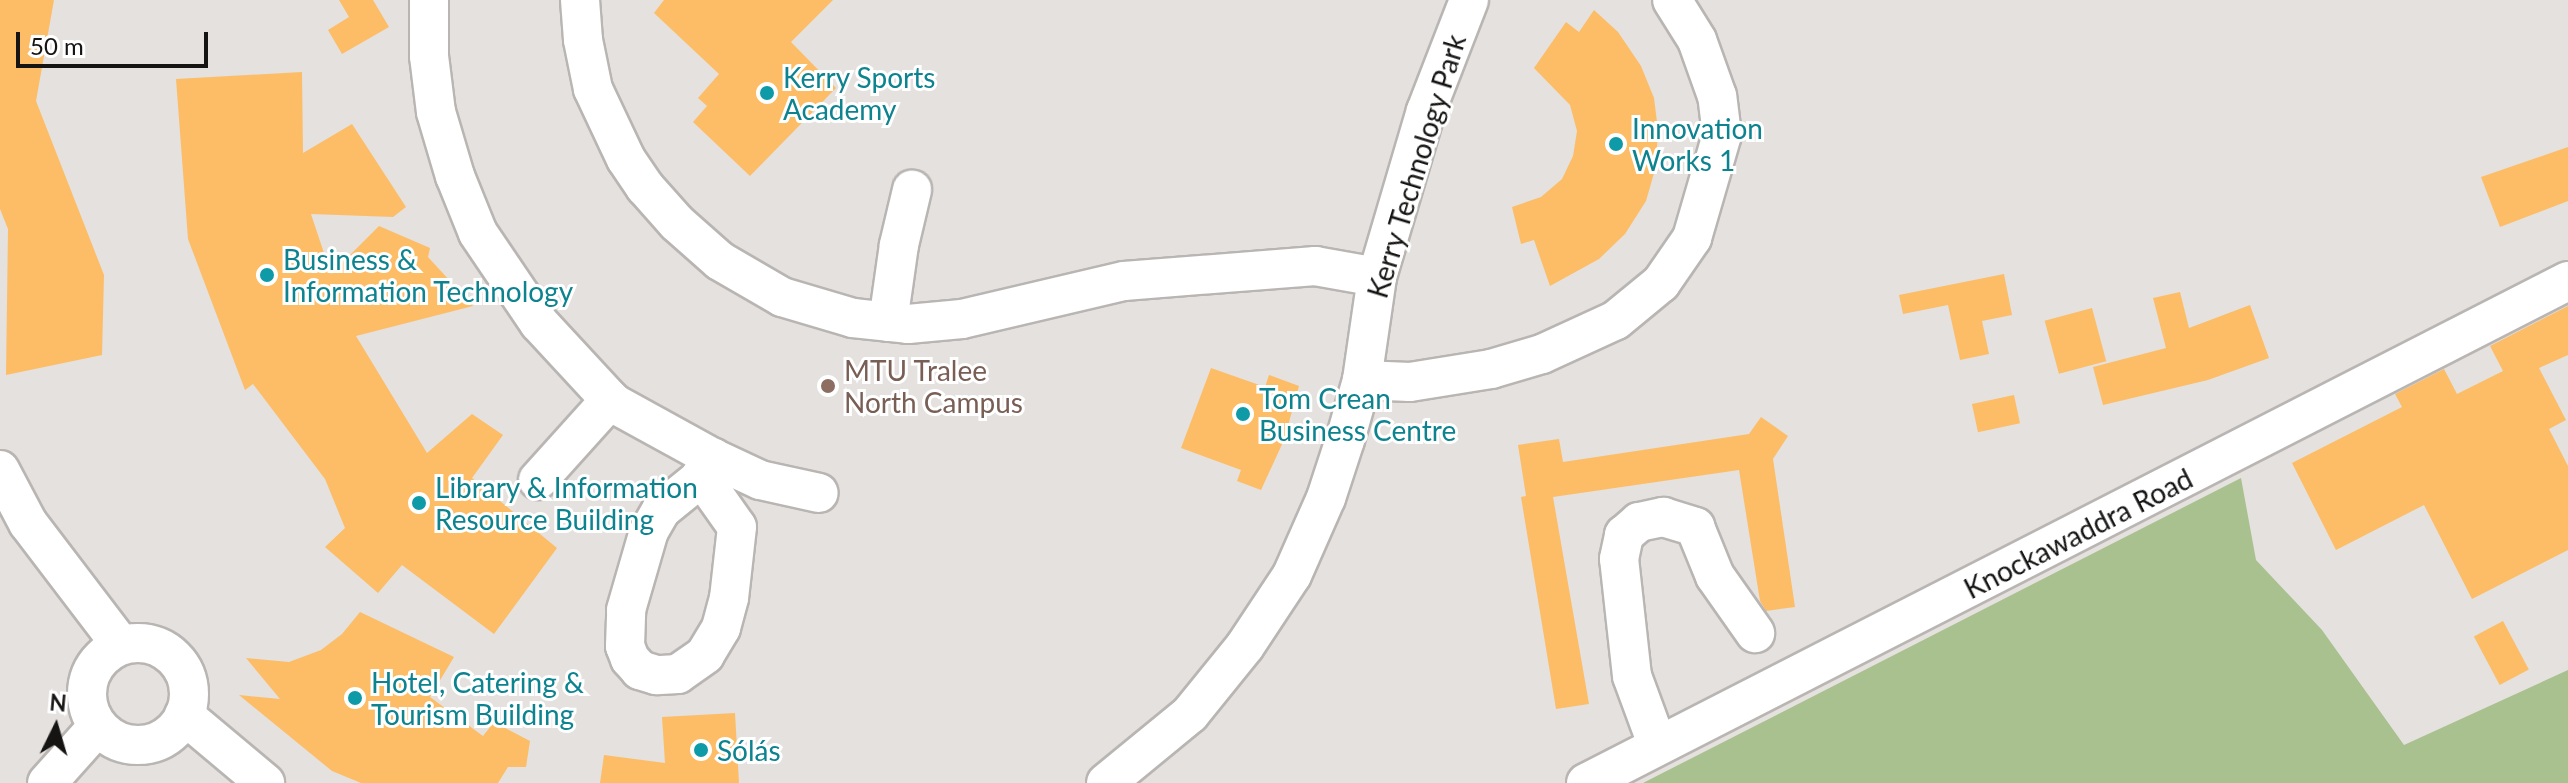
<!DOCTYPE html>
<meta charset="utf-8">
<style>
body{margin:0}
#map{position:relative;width:2568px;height:783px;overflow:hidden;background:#e4e1df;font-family:Lato,sans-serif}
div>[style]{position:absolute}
.green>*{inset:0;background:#a8c18e}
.building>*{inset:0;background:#fcbd66;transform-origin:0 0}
.roads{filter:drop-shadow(2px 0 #b9b5b3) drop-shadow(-2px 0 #b9b5b3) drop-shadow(0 2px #b9b5b3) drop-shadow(0 -2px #b9b5b3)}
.minor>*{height:38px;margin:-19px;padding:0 19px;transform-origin:19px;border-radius:19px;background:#fff}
.minor>.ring{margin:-19px;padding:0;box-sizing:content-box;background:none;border:38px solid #fff;border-radius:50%}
.dots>*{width:22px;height:22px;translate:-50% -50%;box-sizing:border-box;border:4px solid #fff;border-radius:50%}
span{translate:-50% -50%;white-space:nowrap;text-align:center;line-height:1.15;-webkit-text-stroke:6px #fff;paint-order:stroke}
.culture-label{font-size:28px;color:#0d838f}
.left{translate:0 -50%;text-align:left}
.street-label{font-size:28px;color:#151413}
.education-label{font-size:28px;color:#785e54}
.north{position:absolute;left:16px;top:687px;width:80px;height:80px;-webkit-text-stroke:6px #fff;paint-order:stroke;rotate:5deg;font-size:22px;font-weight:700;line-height:32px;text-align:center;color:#151413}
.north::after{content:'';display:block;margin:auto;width:28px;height:36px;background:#151413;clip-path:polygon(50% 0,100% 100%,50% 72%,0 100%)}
.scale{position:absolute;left:16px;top:32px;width:192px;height:36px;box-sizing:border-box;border:4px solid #151413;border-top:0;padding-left:10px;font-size:24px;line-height:28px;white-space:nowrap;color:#151413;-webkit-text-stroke:6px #fff;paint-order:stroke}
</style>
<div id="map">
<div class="green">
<div style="clip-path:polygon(2241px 478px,2256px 560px,2322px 630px,2404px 745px,2568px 670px,2568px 783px,1643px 783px)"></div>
</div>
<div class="building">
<div style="clip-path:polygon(0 0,54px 0,36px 101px,104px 275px,102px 355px,6px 375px,8px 229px,0 209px)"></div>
<div style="clip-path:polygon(339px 0,373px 0,389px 27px,342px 54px,328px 30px,349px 17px)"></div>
<div style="clip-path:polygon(664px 0,833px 0,791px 42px,836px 88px,750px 176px,693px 122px,707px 106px,698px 98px,719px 74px,654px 13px)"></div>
<div style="clip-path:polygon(1594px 10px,1618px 32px,1641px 66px,1654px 98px,1658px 130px,1656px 166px,1646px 201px,1625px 234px,1599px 259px,1550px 286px,1534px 240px,1521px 244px,1512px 207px,1541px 197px,1562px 179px,1573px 156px,1577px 131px,1570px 105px,1534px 68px,1566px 22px,1579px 32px)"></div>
<div style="clip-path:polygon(302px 72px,303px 153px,352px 124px,406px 207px,393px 217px,311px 214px,331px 274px,379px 226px,430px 248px,428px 257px,473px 306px,356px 336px,427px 453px,472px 414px,503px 435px,472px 478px,557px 548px,494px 634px,402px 565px,378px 593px,325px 547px,345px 528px,325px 479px,253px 384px,245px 390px,188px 239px,176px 79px)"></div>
<div style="clip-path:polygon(2568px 147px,2568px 201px,2500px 227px,2481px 177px)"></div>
<div style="clip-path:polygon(2004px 274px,2012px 315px,1982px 321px,1989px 354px,1960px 360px,1948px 305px,1903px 314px,1899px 295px)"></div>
<div style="clip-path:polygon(2180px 292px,2189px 328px,2250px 305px,2269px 358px,2208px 380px,2103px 405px,2093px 367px,2166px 348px,2153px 298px)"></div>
<div style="clip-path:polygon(2568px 306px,2568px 355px,2539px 368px,2566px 420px,2549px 429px,2568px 466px,2568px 550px,2472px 599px,2424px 505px,2336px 550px,2292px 463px,2402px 407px,2395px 394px,2444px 369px,2457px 394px,2503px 371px,2490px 346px)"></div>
<div style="left:2092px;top:308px;width:55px;height:49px;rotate:75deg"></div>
<div style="clip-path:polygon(1211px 368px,1265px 387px,1269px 375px,1299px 386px,1284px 440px,1261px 490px,1237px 481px,1241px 470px,1181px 448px)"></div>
<div style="left:2014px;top:395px;width:29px;height:43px;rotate:78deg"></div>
<div style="clip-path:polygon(1761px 417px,1788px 436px,1773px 459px,1795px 607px,1766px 611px,1760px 601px,1739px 470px,1553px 497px,1589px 704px,1556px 709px,1521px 497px,1526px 496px,1518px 445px,1559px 439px,1563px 462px,1749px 434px)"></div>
<div style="clip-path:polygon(360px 612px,454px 657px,430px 697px,483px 736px,494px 722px,530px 741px,526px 767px,508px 767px,498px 783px,361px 783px,332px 771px,239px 695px,280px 699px,246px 658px,289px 662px,321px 650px,342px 634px)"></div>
<div style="left:2503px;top:621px;width:55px;height:33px;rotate:62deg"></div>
<div style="clip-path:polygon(735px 713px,739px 783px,600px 783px,604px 755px,665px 763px,662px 717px)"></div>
</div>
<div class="roads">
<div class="minor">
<div style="left:429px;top:0;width:56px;rotate:90deg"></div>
<div style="left:429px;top:56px;width:56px;rotate:82.9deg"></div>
<div style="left:436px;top:112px;width:67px;rotate:73.5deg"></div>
<div style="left:455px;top:176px;width:61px;rotate:68deg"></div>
<div style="left:478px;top:233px;width:109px;rotate:55.9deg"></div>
<div style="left:539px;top:323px;width:109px;rotate:47.2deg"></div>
<div style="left:613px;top:403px;width:114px;rotate:28.8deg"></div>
<div style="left:713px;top:458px;width:52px;rotate:25.1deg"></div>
<div style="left:760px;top:480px;width:60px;rotate:12.4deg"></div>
<div style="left:580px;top:0;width:40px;rotate:85.7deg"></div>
<div style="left:583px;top:40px;width:50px;rotate:78.5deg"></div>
<div style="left:593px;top:89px;width:77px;rotate:64.8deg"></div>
<div style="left:626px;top:159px;width:34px;rotate:56deg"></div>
<div style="left:645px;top:187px;width:48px;rotate:48.4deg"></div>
<div style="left:677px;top:223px;width:57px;rotate:41.5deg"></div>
<div style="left:720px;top:261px;width:72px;rotate:30.1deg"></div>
<div style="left:782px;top:297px;width:74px;rotate:16.5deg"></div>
<div style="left:853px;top:318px;width:55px;rotate:6.2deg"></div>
<div style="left:908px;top:324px;width:54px;rotate:-5.3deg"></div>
<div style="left:962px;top:319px;width:166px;rotate:-13.2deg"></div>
<div style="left:1124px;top:281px;width:192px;rotate:-4.5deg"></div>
<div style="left:1315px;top:266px;width:63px;rotate:10.1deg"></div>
<div style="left:888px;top:322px;width:78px;rotate:-81.9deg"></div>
<div style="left:899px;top:245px;width:57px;rotate:-76.7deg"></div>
<div style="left:1362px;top:380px;width:48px;rotate:2.4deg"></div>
<div style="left:1410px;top:382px;width:82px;rotate:-9.1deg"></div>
<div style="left:1491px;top:369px;width:53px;rotate:-16.4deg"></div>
<div style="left:1542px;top:354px;width:81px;rotate:-24.7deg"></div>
<div style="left:1616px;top:320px;width:58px;rotate:-39.4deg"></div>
<div style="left:1661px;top:283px;width:55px;rotate:-55.4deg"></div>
<div style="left:1692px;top:238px;width:107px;rotate:-73.8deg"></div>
<div style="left:1722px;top:135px;width:39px;rotate:-97deg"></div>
<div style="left:1717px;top:96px;width:59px;rotate:-109.7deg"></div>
<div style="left:1697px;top:40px;width:47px;rotate:-122deg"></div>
<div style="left:0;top:470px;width:60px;rotate:62.2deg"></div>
<div style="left:28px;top:523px;width:153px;rotate:52.7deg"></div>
<div style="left:701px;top:476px;width:62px;rotate:54.8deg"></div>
<div style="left:737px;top:527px;width:71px;rotate:96.4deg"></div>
<div style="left:729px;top:598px;width:31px;rotate:105deg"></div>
<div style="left:721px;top:628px;width:31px;rotate:121deg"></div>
<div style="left:705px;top:655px;width:33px;rotate:145deg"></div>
<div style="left:678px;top:674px;width:22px;rotate:177deg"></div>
<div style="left:656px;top:675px;width:17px;rotate:-163deg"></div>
<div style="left:640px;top:670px;width:15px;rotate:-132deg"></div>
<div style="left:630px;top:659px;width:14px;rotate:-111deg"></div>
<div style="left:625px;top:646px;width:36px;rotate:-88deg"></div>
<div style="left:626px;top:610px;width:82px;rotate:-73.8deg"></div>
<div style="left:649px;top:531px;width:24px;rotate:-60deg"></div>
<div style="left:661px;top:510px;width:48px;rotate:-39deg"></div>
<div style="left:698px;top:480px;width:27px;rotate:-56deg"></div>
<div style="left:538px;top:480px;width:108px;rotate:-48deg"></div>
<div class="ring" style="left:87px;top:643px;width:64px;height:64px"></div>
<div style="left:184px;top:715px;width:106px;rotate:40deg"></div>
<div style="left:1657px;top:744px;width:72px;rotate:-110.2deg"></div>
<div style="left:1632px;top:676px;width:118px;rotate:-96.3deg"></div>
<div style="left:1619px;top:559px;width:25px;rotate:-78deg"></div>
<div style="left:1624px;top:535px;width:20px;rotate:-41deg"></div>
<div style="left:1639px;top:522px;width:25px;rotate:-12deg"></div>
<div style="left:1663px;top:517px;width:34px;rotate:17deg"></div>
<div style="left:1695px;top:527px;width:53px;rotate:67.8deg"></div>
<div style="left:1715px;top:576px;width:70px;rotate:54.9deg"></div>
<div style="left:47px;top:783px;width:76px;rotate:-48.2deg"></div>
<div style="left:1106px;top:783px;width:109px;rotate:-39.4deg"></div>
<div style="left:1190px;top:714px;width:87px;rotate:-51deg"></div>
<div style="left:1245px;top:646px;width:85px;rotate:-56.5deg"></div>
<div style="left:1292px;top:575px;width:84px;rotate:-66.2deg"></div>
<div style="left:1326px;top:498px;width:61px;rotate:-71.9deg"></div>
<div style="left:1345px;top:440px;width:62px;rotate:-74.2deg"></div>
<div style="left:1362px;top:380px;width:104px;rotate:-81.7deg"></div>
<div style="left:1377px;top:277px;width:173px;rotate:-73.6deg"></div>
<div style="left:1426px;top:111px;width:119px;rotate:-68.8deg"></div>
<div style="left:1586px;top:783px;width:1103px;rotate:-27.08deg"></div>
</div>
</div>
<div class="dots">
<div style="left:767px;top:93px;background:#0f9aa8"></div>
<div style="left:1616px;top:144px;background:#0f9aa8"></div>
<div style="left:267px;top:275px;background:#0f9aa8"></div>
<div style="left:828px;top:386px;background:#8d6e63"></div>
<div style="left:1243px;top:414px;background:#0f9aa8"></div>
<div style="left:419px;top:503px;background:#0f9aa8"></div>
<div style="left:355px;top:698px;background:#0f9aa8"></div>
<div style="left:701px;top:750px;background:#0f9aa8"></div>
</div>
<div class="culture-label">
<span class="left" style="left:783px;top:93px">Kerry Sports<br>Academy</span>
<span class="left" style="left:1632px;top:144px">Innovation<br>Works 1</span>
<span class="left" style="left:283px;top:275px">Business &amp;<br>Information Technology</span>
<span class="left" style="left:1259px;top:414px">Tom Crean<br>Business Centre</span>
<span class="left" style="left:435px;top:503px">Library &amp; Information<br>Resource Building</span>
<span class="left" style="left:371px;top:698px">Hotel, Catering &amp;<br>Tourism Building</span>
<span class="left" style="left:717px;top:750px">Sólás</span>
</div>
<div class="street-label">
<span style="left:1416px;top:166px;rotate:-73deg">Kerry Technology Park</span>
<span style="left:2078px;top:533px;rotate:-27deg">Knockawaddra Road</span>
</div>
<div class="education-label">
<span class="left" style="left:844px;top:386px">MTU Tralee<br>North Campus</span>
</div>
<div class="north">N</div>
<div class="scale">50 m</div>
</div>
